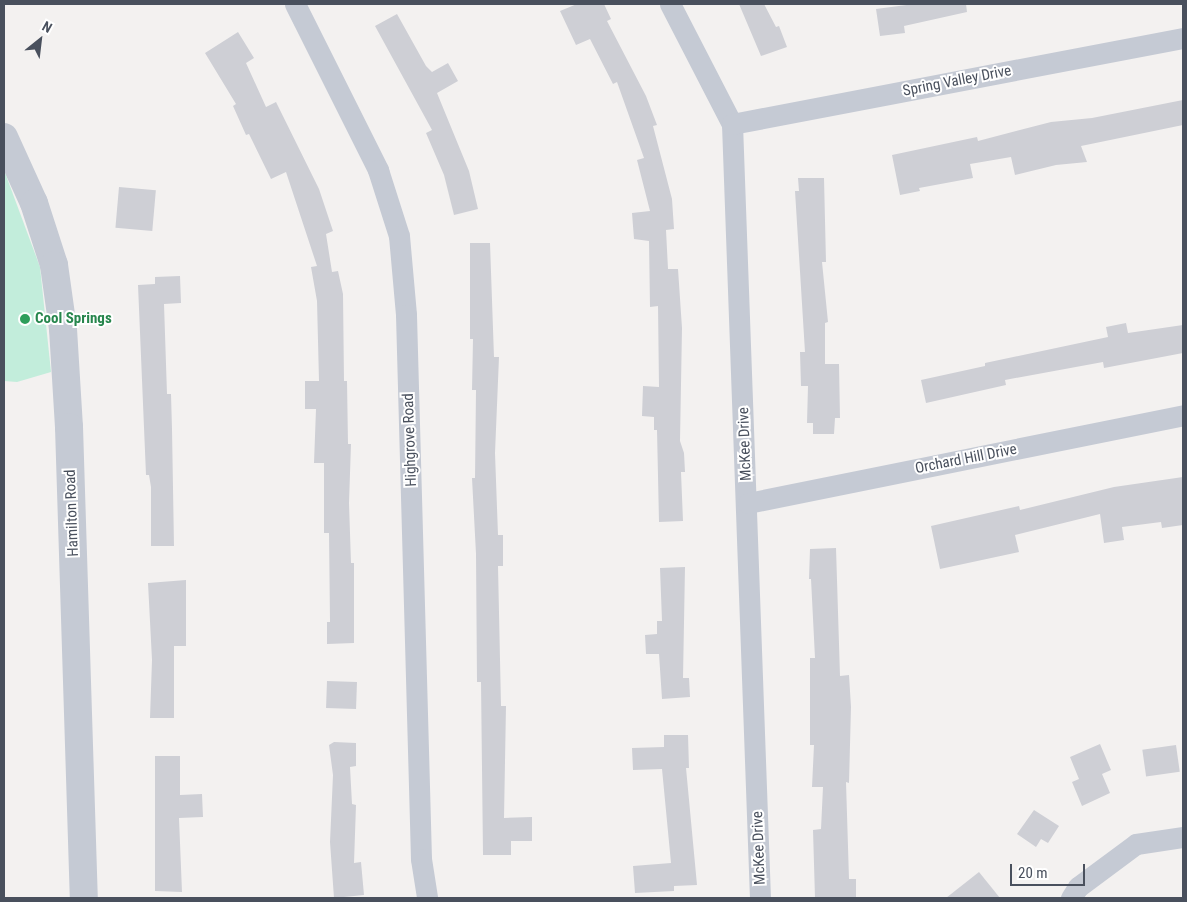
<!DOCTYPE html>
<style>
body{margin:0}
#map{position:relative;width:1187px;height:902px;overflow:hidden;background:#f3f1f0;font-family:"Roboto Condensed",sans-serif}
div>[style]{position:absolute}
.green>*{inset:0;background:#c2eddb}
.building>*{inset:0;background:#cecfd5;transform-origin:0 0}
.minor>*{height:21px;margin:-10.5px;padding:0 10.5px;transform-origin:10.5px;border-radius:10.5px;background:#c5cad4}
.tertiary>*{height:28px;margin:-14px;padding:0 14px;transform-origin:14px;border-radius:14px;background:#c5cad4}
.dots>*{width:14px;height:14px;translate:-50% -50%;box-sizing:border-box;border:2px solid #fff;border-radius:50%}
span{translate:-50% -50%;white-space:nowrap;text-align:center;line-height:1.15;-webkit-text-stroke:4px #fff;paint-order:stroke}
.street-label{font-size:15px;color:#49505d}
.leisure-label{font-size:15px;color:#27864d;font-weight:700}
.left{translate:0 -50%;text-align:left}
.frame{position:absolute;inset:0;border:5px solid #49505d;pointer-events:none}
.north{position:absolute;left:15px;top:15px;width:50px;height:50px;-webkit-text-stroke:4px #fff;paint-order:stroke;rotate:29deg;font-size:14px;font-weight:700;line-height:20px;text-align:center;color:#49505d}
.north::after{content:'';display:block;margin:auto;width:18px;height:22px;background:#49505d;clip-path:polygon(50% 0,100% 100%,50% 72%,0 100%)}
.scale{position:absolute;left:1010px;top:864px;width:75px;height:22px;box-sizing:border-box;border:2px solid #49505d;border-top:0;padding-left:6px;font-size:15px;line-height:18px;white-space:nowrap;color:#49505d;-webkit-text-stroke:4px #fff;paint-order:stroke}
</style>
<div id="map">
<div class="green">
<div style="clip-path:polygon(4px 170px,40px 267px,51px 372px,17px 382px,4px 381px)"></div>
</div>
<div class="building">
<div style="clip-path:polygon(577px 4px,604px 4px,611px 19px,607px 21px,646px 96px,657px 125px,653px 126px,672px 199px,674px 229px,666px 230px,668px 269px,678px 269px,682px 328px,680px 441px,684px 453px,685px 472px,681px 472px,683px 521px,659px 522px,657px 430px,654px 430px,654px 417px,642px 416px,643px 386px,659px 387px,658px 306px,650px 307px,649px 241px,634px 239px,632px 213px,650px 211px,637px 160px,644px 158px,617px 82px,613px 84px,590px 39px,576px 45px,560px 11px)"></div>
<div style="clip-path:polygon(739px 4px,764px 4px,776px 27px,779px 26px,787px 47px,761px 56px)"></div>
<div style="clip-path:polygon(914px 4px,966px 4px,967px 12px,904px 26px,905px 33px,880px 36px,876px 9px)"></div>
<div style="clip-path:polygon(397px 14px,426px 66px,432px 72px,448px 63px,458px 81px,437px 93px,469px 171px,478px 209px,454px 215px,444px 175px,426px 133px,432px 130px,375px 26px)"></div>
<div style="clip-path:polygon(238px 32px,254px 58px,246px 63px,266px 107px,276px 102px,319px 189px,333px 231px,326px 234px,332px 272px,338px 271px,343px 294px,344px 381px,347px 381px,348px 444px,351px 444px,349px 503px,351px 563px,354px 563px,354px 643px,327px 644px,327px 622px,330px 622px,329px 533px,324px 533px,324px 463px,314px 463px,316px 409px,305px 409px,305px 381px,319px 381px,317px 301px,311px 267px,317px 266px,286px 172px,271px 179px,249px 134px,246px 135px,233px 106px,236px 104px,205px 53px)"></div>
<div style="clip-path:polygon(1183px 100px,1183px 125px,1081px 146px,1087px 162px,1056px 165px,1015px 175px,1011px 157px,970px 164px,973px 178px,919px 188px,920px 191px,900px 195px,892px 155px,977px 137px,978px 141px,1051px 122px,1092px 118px)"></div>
<div style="clip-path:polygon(798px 178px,824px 178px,826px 262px,822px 262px,828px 322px,825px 323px,825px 364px,839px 364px,840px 418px,835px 418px,834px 434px,813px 434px,813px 423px,807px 423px,808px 386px,801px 386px,800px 352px,805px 352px,795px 191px,799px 191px)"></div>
<div style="left:119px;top:187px;width:37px;height:41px;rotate:5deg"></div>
<div style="clip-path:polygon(470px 243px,490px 243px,494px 357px,499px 357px,495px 453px,498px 535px,503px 535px,503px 566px,498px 566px,501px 706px,506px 706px,504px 818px,532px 817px,532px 841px,511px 841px,511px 855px,483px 855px,481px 682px,477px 682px,476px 554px,472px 478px,475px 478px,476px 390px,472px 390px,473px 339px,470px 339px)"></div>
<div style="clip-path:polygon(180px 276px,181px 303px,164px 304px,167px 394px,171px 394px,172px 429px,174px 546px,151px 546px,151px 487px,149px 475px,146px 475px,138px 285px,155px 284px,155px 277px)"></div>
<div style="clip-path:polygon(1126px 323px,1128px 333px,1183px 325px,1183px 353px,1104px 368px,1103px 362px,1005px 380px,1006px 385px,926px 403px,921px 380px,985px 366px,985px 363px,1108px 337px,1106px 327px)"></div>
<div style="clip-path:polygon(1183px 477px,1183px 525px,1162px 528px,1161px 522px,1122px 527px,1124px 540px,1104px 543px,1100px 514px,1015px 535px,1019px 552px,940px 569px,931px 526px,1019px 506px,1020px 510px,1114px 487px)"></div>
<div style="clip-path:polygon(836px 548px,840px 676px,849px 675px,851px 707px,849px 783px,846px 782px,849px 879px,856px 879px,856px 898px,815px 898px,813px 830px,821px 829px,823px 787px,812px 787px,814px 745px,810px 745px,810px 658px,815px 658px,811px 579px,809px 579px,810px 549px)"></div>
<div style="clip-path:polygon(685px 567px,683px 678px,689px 678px,690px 697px,662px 699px,659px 654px,646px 654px,645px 635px,657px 634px,657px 621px,662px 621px,660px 568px)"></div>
<div style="clip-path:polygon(186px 580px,186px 646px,174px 646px,174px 718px,150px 718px,152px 660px,148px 583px)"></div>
<div style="left:327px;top:681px;width:30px;height:27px;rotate:2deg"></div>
<div style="clip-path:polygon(664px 735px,688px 735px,689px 768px,686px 768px,697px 885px,674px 886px,674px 891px,635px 893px,633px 866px,671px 863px,662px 769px,633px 770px,632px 748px,664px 747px)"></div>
<div style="clip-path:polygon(334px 742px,356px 743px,356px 766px,350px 767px,352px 804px,356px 805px,354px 863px,361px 862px,364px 895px,334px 898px,330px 842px,333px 775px,329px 745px)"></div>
<div style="clip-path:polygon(1100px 744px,1111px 770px,1102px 774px,1110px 793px,1082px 806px,1072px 782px,1079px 779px,1070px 757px)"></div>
<div style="left:1176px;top:745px;width:27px;height:34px;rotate:82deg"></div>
<div style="clip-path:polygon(155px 756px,180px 756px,180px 795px,202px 794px,203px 817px,179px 818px,182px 892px,155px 891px)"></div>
<div style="clip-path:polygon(1034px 810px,1059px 826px,1048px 843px,1041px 839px,1036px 847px,1017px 834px)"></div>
<div style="clip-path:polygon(979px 872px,1000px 898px,946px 898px)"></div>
</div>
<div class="minor">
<div style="left:295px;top:4px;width:186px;rotate:63.4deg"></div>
<div style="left:378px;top:170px;width:69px;rotate:72.3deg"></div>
<div style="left:399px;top:236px;width:79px;rotate:84.9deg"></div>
<div style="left:406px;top:315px;width:544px;rotate:88.42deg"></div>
<div style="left:421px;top:859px;width:39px;rotate:81deg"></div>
<div style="left:670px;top:4px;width:135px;rotate:62.7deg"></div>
<div style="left:732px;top:124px;width:775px;rotate:87.93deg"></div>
<div style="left:732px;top:124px;width:459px;rotate:-10.8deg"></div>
<div style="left:748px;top:503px;width:444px;rotate:-11.4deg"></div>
<div style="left:1071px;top:898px;width:13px;rotate:-58deg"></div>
<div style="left:1078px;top:887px;width:72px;rotate:-36.6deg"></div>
<div style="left:1136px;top:844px;width:48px;rotate:-8.5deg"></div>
</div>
<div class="tertiary">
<div style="left:4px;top:137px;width:72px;rotate:65.6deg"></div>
<div style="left:34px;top:203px;width:65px;rotate:72.1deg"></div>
<div style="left:54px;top:265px;width:65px;rotate:82deg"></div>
<div style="left:63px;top:329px;width:98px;rotate:86.5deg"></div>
<div style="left:69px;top:427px;width:471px;rotate:88.2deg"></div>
</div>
<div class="dots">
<div style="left:25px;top:319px;background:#2e9e5b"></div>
</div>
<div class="street-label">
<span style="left:957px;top:81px;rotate:-11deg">Spring Valley Drive</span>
<span style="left:410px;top:440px;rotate:-92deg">Highgrove Road</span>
<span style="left:745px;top:444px;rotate:-92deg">McKee Drive</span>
<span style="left:966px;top:459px;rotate:-11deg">Orchard Hill Drive</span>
<span style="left:72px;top:513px;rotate:-92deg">Hamilton Road</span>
<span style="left:759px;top:848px;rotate:-92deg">McKee Drive</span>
</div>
<div class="leisure-label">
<span class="left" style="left:35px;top:319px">Cool Springs</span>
</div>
<div class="frame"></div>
<div class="north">N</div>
<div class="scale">20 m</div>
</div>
